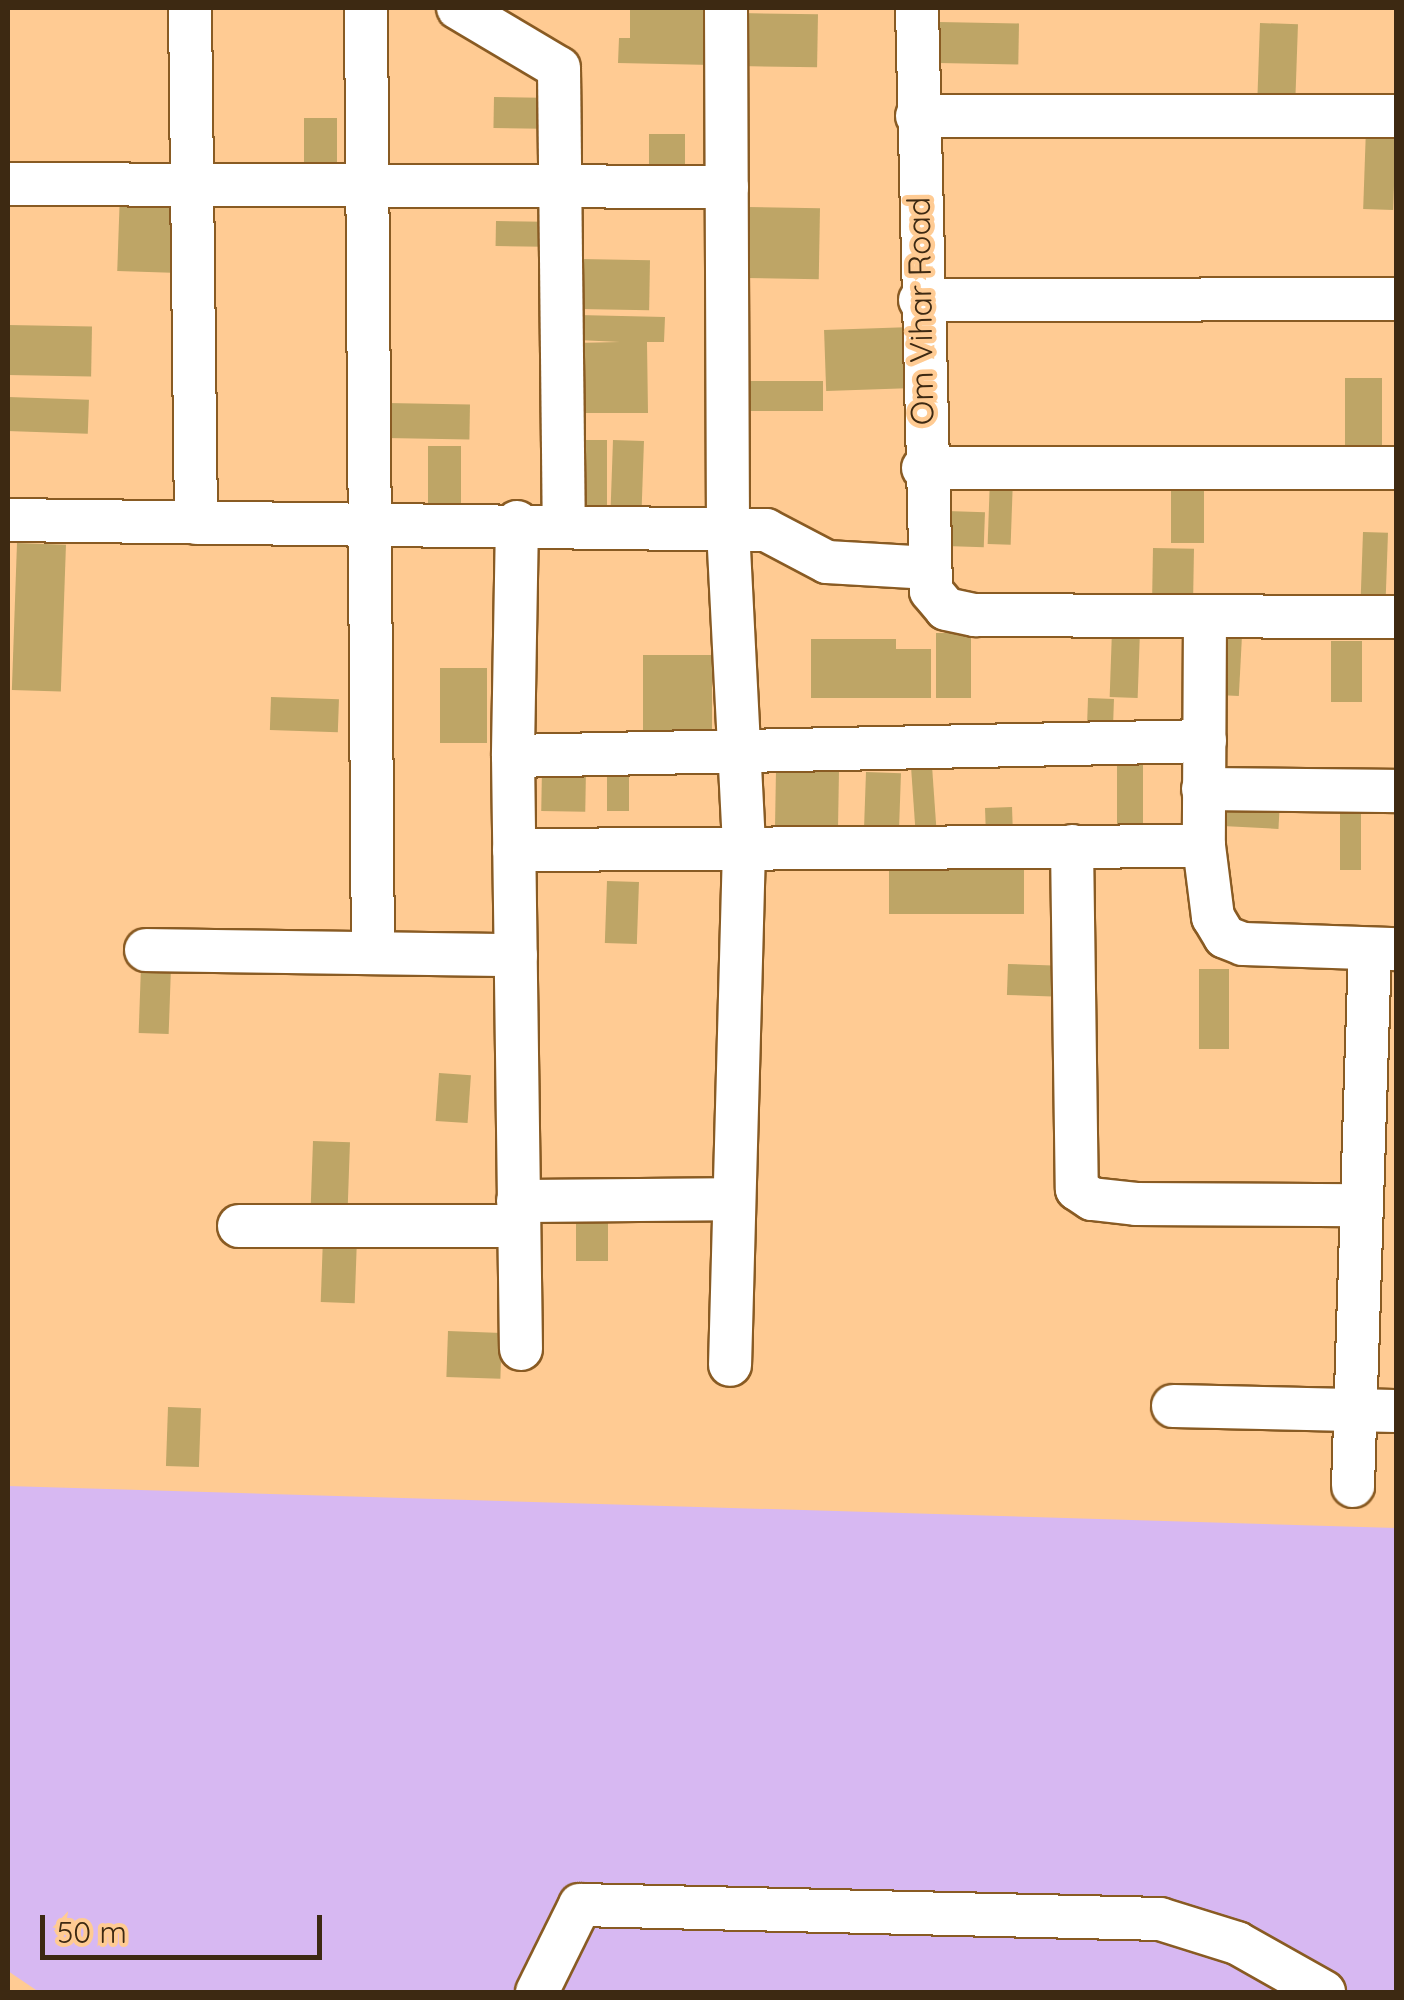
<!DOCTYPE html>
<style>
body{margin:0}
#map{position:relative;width:1404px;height:2000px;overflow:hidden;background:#ffcb93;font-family:Quicksand,sans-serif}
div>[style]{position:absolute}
.green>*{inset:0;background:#d7b8f2}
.building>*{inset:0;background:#bea566;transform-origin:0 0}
.roads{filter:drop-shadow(2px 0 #895b23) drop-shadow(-2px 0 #895b23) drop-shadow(0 2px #895b23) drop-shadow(0 -2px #895b23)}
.minor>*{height:42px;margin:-21px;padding:0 21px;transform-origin:21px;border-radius:21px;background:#fff}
span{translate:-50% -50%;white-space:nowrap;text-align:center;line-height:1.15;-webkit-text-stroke:9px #ffcb93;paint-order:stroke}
.street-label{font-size:32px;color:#3d2912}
.frame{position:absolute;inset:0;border:10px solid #3d2912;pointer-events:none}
.scale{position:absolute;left:40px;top:1915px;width:282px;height:45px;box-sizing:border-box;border:5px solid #3d2912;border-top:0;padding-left:12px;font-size:30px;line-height:35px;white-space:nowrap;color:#3d2912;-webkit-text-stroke:8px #ffcb93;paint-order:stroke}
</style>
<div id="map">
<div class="green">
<div style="clip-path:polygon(8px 1486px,1396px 1528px,1396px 1992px,39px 1992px,8px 1971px)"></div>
</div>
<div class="building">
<div style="clip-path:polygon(630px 8px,714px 8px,712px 65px,618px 63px,619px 38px,630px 38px)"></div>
<div style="left:740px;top:13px;width:78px;height:53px;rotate:1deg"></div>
<div style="left:939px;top:22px;width:80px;height:41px;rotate:1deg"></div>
<div style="left:1260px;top:23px;width:38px;height:81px;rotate:2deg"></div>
<div style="left:494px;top:97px;width:63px;height:31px;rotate:1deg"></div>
<div style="left:304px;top:118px;width:33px;height:61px"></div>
<div style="left:1366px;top:128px;width:30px;height:81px;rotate:2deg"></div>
<div style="left:649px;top:134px;width:36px;height:45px"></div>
<div style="left:120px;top:192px;width:62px;height:79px;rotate:2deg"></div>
<div style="left:747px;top:207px;width:73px;height:71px;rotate:1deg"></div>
<div style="left:496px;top:221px;width:47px;height:25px;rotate:1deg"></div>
<div style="left:580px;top:259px;width:70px;height:50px;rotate:1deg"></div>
<div style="clip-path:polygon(578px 315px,665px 317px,664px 342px,647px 342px,648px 413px,575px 413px,573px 343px,620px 342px,578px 340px)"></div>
<div style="left:8px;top:325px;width:84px;height:50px;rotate:1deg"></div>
<div style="left:912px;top:327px;width:61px;height:88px;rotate:88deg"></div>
<div style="left:1382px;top:378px;width:75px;height:37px;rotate:90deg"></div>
<div style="left:743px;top:381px;width:80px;height:30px"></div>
<div style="left:8px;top:397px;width:81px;height:34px;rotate:2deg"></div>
<div style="left:387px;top:403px;width:83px;height:35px;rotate:1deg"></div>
<div style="left:578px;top:440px;width:29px;height:72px"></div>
<div style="left:613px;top:440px;width:31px;height:69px;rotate:2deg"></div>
<div style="left:428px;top:446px;width:33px;height:62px"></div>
<div style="left:1171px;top:476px;width:33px;height:67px"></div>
<div style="left:990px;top:477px;width:23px;height:67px;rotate:2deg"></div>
<div style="left:947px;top:511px;width:38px;height:35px;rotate:2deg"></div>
<div style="left:1363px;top:532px;width:25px;height:73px;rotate:2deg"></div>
<div style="left:17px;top:543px;width:49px;height:147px;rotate:2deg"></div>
<div style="left:1153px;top:548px;width:41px;height:62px;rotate:1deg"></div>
<div style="left:1112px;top:630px;width:28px;height:67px;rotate:2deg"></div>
<div style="left:936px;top:633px;width:35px;height:65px"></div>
<div style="left:1221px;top:635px;width:21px;height:60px;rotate:3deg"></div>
<div style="clip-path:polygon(811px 639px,896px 639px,896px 649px,931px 649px,931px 698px,811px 698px)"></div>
<div style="left:1331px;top:641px;width:31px;height:61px"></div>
<div style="left:643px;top:655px;width:69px;height:85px"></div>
<div style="left:440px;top:668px;width:47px;height:75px"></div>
<div style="left:271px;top:697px;width:68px;height:33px;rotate:2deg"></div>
<div style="left:1088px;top:698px;width:26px;height:42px;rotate:2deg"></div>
<div style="left:1117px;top:765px;width:26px;height:76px"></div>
<div style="left:607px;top:766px;width:22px;height:45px"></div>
<div style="left:932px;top:766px;width:76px;height:21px;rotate:86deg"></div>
<div style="left:542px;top:768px;width:44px;height:43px;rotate:1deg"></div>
<div style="left:776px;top:770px;width:63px;height:75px;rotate:1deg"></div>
<div style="left:866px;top:772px;width:35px;height:67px;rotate:2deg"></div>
<div style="left:1224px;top:798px;width:56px;height:28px;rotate:3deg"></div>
<div style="left:1340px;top:801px;width:21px;height:69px"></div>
<div style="left:1012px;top:807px;width:32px;height:27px;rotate:88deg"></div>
<div style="left:889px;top:869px;width:135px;height:45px"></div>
<div style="left:607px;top:881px;width:32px;height:62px;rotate:2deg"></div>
<div style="left:1008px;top:964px;width:60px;height:31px;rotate:2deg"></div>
<div style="left:141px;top:966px;width:30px;height:67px;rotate:2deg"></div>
<div style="left:1199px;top:969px;width:30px;height:80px"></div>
<div style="left:439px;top:1073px;width:32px;height:48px;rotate:4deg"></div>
<div style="left:313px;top:1141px;width:37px;height:65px;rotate:2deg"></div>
<div style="left:576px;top:1218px;width:32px;height:43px"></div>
<div style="left:323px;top:1237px;width:34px;height:65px;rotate:2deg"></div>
<div style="left:448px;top:1331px;width:54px;height:46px;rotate:2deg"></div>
<div style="left:168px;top:1407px;width:33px;height:59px;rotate:2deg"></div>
</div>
<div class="roads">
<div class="minor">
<div style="left:190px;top:8px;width:515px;rotate:89.33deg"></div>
<div style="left:366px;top:8px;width:945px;rotate:89.58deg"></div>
<div style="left:458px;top:8px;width:117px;rotate:30.7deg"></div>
<div style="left:559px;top:68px;width:457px;rotate:89.4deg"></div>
<div style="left:726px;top:8px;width:521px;rotate:89.78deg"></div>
<div style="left:728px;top:529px;width:320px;rotate:87.1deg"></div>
<div style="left:744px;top:849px;width:516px;rotate:91.55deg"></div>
<div style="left:917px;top:8px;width:583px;rotate:88.62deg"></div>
<div style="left:931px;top:591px;width:23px;rotate:50deg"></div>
<div style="left:946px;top:609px;width:30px;rotate:12deg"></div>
<div style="left:975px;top:615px;width:421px;rotate:0.3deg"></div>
<div style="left:917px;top:116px;width:479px"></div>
<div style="left:8px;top:184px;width:719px;rotate:0.24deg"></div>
<div style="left:920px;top:300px;width:476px;rotate:-0.1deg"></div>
<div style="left:923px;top:468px;width:473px"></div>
<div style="left:8px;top:520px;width:758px;rotate:0.76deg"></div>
<div style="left:766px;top:530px;width:69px;rotate:27.7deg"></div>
<div style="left:827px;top:562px;width:103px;rotate:3.3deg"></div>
<div style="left:517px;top:522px;width:234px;rotate:91deg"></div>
<div style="left:513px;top:756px;width:593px;rotate:89.23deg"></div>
<div style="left:1205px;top:618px;width:228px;rotate:90.3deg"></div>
<div style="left:1204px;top:846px;width:72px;rotate:82.8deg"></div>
<div style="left:1213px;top:917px;width:23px;rotate:59deg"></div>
<div style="left:1225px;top:937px;width:19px;rotate:21deg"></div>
<div style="left:1243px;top:944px;width:153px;rotate:1.9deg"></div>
<div style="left:513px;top:756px;width:692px;rotate:-1.24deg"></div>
<div style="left:1203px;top:789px;width:193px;rotate:0.6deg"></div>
<div style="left:1072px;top:846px;width:343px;rotate:89.2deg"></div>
<div style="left:1077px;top:1189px;width:18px;rotate:34deg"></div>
<div style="left:1092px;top:1199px;width:44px;rotate:6.5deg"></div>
<div style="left:1136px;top:1204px;width:226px;rotate:0.3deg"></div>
<div style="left:514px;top:850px;width:690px;rotate:-0.33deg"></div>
<div style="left:146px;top:950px;width:370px;rotate:0.8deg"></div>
<div style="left:518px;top:1201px;width:214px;rotate:-0.5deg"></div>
<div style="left:239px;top:1226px;width:280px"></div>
<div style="left:1173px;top:1406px;width:223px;rotate:1.3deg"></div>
<div style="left:1353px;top:1486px;width:537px;rotate:-88.19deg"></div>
<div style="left:537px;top:1992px;width:97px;rotate:-63.7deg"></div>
<div style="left:580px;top:1905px;width:580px;rotate:1.38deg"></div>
<div style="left:1160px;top:1919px;width:81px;rotate:17.3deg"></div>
<div style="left:1237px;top:1943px;width:100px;rotate:29.4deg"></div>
</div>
</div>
<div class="street-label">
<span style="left:920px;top:311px;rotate:-91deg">Om Vihar Road</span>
</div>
<div class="frame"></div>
<div class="scale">50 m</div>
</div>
